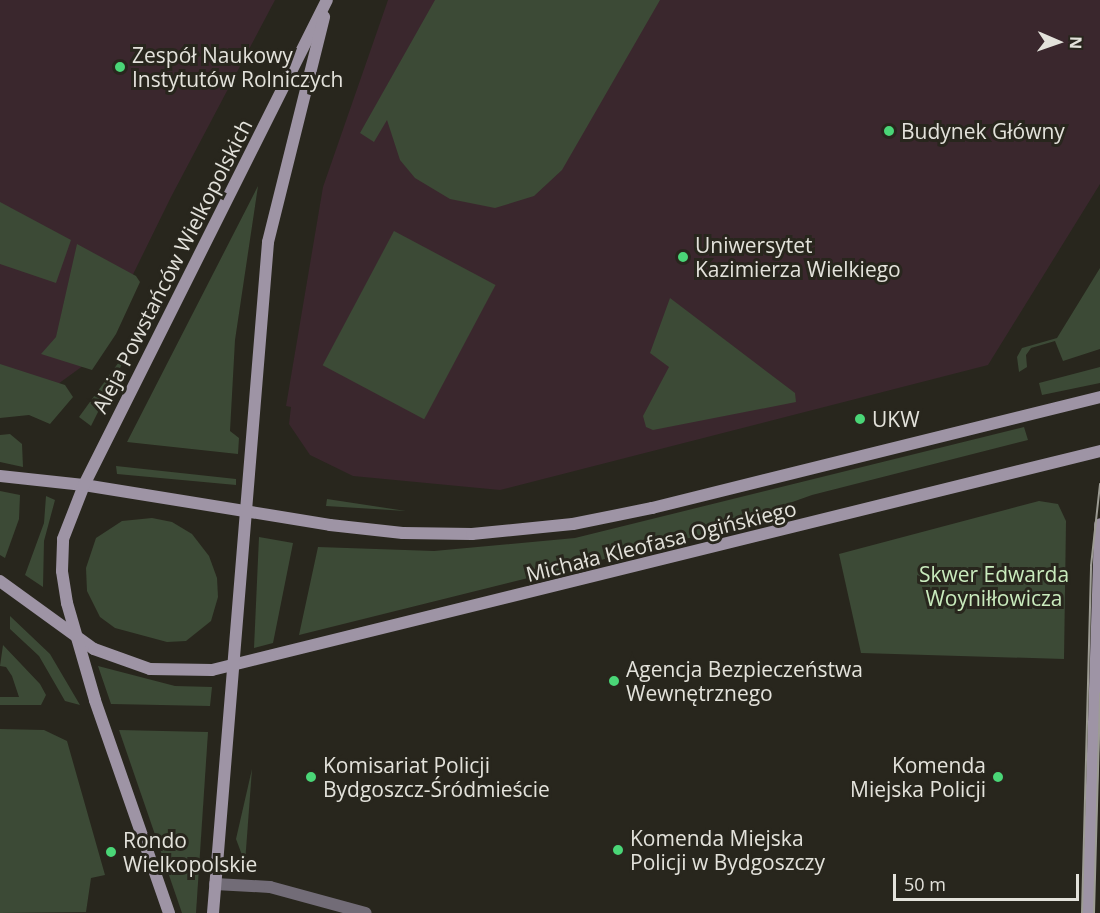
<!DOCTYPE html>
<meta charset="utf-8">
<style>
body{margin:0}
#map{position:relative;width:1100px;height:913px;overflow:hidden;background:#28261d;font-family:"Open Sans",sans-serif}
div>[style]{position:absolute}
.education>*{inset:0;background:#3a272d}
.green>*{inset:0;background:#3c4a36;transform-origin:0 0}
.street>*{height:12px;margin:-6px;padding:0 6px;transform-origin:6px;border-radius:6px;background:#726c77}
.secondary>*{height:12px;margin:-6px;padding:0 6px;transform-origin:6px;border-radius:6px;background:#9e94a5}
.tram>*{height:1.5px;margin:-0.75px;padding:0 0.75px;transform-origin:0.75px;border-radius:0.75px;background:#9d9c94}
.dots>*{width:16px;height:16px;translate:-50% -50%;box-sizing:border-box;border:3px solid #28261d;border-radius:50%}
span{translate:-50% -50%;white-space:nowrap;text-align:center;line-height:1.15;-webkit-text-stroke:6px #28261d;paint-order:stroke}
.poi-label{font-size:21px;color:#e3e2db}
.left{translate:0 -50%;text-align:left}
.right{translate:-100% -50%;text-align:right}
.street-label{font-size:21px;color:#e3e2db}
.park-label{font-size:21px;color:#c9ebbd}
.north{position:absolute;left:1028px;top:12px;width:60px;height:60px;-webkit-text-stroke:4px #28261d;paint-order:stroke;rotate:92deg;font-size:16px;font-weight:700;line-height:24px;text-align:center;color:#e3e2db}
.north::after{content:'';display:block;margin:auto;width:21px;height:27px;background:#e3e2db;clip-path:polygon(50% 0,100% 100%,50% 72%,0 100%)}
.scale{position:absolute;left:893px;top:874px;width:186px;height:27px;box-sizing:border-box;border:3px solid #e3e2db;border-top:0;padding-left:8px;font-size:18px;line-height:21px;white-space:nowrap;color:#e3e2db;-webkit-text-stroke:4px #28261d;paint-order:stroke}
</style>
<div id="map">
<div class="education">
<div style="clip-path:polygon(0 0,275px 0,171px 197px,91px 360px,47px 392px,0 406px)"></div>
<div style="clip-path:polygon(388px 0,1100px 0,1100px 184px,988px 365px,500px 490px,353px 476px,310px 455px,289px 424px,291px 407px,286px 406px,323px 187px)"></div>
</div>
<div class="green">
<div style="clip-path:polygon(435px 0,660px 0,562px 170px,534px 196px,495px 208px,450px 199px,415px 178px,400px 160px,387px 120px,374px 142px,360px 133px)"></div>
<div style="clip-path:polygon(258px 186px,235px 340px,230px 431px,239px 438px,238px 454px,127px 442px)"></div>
<div style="clip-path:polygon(0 202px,71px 240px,56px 283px,0 264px)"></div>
<div style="left:394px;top:231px;width:115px;height:152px;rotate:28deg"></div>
<div style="clip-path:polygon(77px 244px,136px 276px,140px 282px,116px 334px,92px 370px,41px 354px,56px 337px)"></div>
<div style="clip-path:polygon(1100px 268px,1100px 349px,1063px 361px,1055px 341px,1031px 348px,1026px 355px,1027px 367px,1019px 372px,1017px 357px,1022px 348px,1057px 338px)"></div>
<div style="clip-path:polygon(670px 298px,795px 393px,796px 402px,653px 430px,646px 427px,643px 416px,669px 367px,650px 353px)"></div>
<div style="clip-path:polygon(132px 344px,91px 426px,79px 417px)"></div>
<div style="clip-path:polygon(0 364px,65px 385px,73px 397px,50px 424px,29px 415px,0 418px)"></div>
<div style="clip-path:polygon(1100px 367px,1100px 383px,1042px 395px,1039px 383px)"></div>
<div style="clip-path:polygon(1024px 427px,1028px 440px,812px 495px,697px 536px,299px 635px,318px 547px,434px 551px,575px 538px)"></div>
<div style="clip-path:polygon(10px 434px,22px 444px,23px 467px,0 462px,0 435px)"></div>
<div style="clip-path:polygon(116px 466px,236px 479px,236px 485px,117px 474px)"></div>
<div style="clip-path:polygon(0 491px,20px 495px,19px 519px,5px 558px,0 555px)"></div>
<div style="clip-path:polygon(46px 496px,55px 500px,44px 541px,43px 587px,25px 575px,44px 523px)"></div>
<div style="clip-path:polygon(327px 499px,406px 511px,326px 506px)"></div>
<div style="clip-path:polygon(1039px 501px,1058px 504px,1066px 521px,1064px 659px,861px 653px,839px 554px)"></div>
<div style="clip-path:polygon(152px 518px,172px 522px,192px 534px,209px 556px,217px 578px,218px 597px,211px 621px,186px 641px,167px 642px,115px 628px,100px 617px,87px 591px,86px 568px,96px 538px,122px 521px)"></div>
<div style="clip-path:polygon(259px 537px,293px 543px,273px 643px,254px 648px)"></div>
<div style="clip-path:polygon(10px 616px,50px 654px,80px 705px,65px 701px,39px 656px,10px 629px)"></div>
<div style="clip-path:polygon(3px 645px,40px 684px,46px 695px,41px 705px,0 705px,0 697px,19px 697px,12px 676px,6px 667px,0 666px)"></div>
<div style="clip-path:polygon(98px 666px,175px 686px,212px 687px,210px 706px,111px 704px)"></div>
<div style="clip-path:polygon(0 729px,44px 730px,67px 741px,105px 875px,91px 878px,86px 912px,0 913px)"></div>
<div style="clip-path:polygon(119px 730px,208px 732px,196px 913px,182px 913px)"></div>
<div style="clip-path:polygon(252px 769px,245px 863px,236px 839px)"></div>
</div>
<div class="street">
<div style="left:215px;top:884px;width:55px;rotate:3.1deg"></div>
<div style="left:270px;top:887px;width:99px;rotate:15.2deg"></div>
</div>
<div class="secondary">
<div style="left:0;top:476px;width:84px;rotate:6.1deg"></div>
<div style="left:84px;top:485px;width:249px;rotate:9.2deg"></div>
<div style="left:330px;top:525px;width:73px;rotate:6.3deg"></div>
<div style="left:403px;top:533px;width:69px;rotate:0.8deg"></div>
<div style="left:472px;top:534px;width:101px;rotate:-5.7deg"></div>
<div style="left:573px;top:524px;width:81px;rotate:-11.4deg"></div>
<div style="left:652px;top:508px;width:462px;rotate:-13.9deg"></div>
<div style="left:0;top:581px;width:116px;rotate:35.9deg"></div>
<div style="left:94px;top:649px;width:59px;rotate:19.7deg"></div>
<div style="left:150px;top:669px;width:62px;rotate:0.9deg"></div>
<div style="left:212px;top:670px;width:915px;rotate:-13.85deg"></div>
<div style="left:169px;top:913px;width:225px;rotate:-109.2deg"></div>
<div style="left:95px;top:700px;width:101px;rotate:-106.1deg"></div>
<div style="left:67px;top:603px;width:32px;rotate:-99deg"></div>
<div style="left:62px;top:571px;width:32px;rotate:-88deg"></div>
<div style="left:63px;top:539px;width:58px;rotate:-68.7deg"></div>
<div style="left:84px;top:485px;width:542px;rotate:-63.39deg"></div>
<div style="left:213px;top:913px;width:673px;rotate:-85.31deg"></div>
<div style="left:268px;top:242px;width:232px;rotate:-76deg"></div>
<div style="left:1088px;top:913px;width:389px;rotate:-88.2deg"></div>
</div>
<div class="tram">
<div style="left:1082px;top:913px;width:347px;rotate:-88.5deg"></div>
<div style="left:1091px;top:566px;width:82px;rotate:-83.7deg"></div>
<div style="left:1094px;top:913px;width:219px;rotate:-88.4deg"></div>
</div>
<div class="dots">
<div style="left:120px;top:67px;background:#4ad677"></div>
<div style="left:889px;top:131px;background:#4ad677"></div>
<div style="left:683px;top:257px;background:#4ad677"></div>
<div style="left:860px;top:419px;background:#4ad677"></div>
<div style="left:614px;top:681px;background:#4ad677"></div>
<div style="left:311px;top:777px;background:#4ad677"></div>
<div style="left:998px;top:777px;background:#4ad677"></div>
<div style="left:618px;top:850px;background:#4ad677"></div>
<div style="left:111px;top:852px;background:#4ad677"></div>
</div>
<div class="poi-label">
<span class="left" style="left:132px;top:67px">Zespół Naukowy<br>Instytutów Rolniczych</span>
<span class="left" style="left:901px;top:131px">Budynek Główny</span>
<span class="left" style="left:695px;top:257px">Uniwersytet<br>Kazimierza Wielkiego</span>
<span class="left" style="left:872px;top:419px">UKW</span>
<span class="left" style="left:626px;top:681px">Agencja Bezpieczeństwa<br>Wewnętrznego</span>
<span class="left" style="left:323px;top:777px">Komisariat Policji<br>Bydgoszcz-Śródmieście</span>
<span class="right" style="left:986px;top:777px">Komenda<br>Miejska Policji</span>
<span class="left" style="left:630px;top:850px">Komenda Miejska<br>Policji w Bydgoszczy</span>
<span class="left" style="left:123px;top:852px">Rondo<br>Wielkopolskie</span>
</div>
<div class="street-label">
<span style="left:172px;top:266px;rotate:-63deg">Aleja Powstańców Wielkopolskich</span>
<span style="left:661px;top:541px;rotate:-14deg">Michała Kleofasa Ogińskiego</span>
</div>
<div class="park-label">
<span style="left:994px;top:586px">Skwer Edwarda<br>Woyniłłowicza</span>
</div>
<div class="north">N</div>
<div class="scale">50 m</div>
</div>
